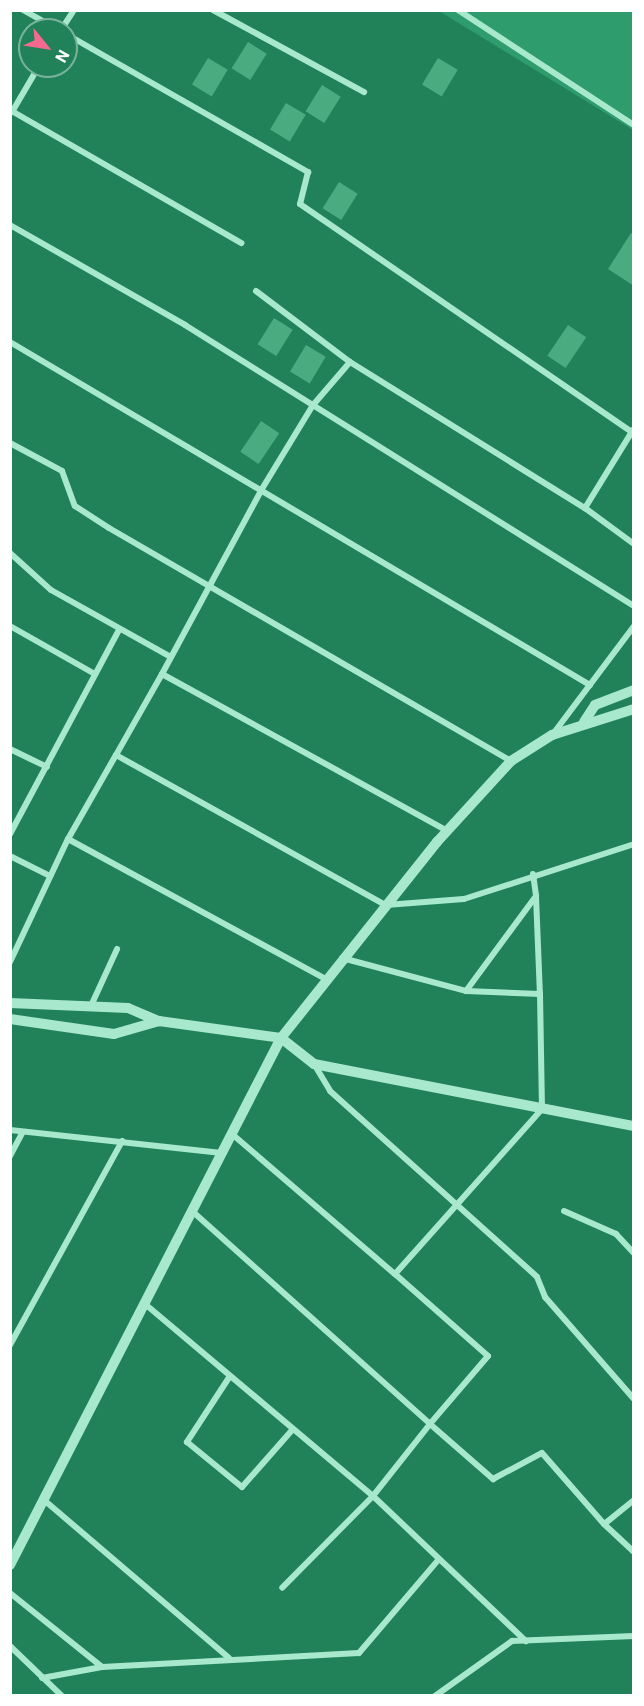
<!DOCTYPE html>
<style>
body{margin:0}
#map{position:relative;width:644px;height:1706px;overflow:hidden;background:#218259;font-family:Roboto,sans-serif}
div>[style]{position:absolute}
.green>*{inset:0;background:#2e9c6c}
.building>*{inset:0;background:#4aab80;transform-origin:0 0}
.minor>*{height:6px;margin:-3px;padding:0 3px;transform-origin:3px;border-radius:3px;background:#a8e8cc}
.tertiary>*{height:10px;margin:-5px;padding:0 5px;transform-origin:5px;border-radius:5px;background:#a8e8cc}
span{translate:-50% -50%;white-space:nowrap;text-align:center;line-height:1.15;-webkit-text-stroke:6px #218259;paint-order:stroke}
.frame{position:absolute;inset:0;border:12px solid #fff;pointer-events:none}
.north{position:absolute;left:18px;top:18px;width:60px;height:60px;box-sizing:border-box;background:#218259;border:2px solid #7ab49b;border-radius:50%;rotate:120deg;font-size:16px;font-weight:700;line-height:24px;text-align:center;color:#fff}
.north::after{content:'';display:block;margin:auto;width:21px;height:27px;background:#f5698f;clip-path:polygon(50% 0,100% 100%,50% 72%,0 100%)}
</style>
<div id="map">
<div class="green">
<div style="clip-path:polygon(439px 11px,633px 11px,633px 130px)"></div>
</div>
<div class="building">
<div style="left:248px;top:42px;width:22px;height:31px;rotate:32deg"></div>
<div style="left:208px;top:58px;width:23px;height:31px;rotate:31deg"></div>
<div style="left:438px;top:58px;width:23px;height:31px;rotate:31deg"></div>
<div style="left:322px;top:85px;width:22px;height:31px;rotate:32deg"></div>
<div style="left:286px;top:103px;width:23px;height:31px;rotate:31deg"></div>
<div style="left:339px;top:182px;width:22px;height:31px;rotate:32deg"></div>
<div style="clip-path:polygon(631px 233px,634px 235px,634px 286px,608px 269px)"></div>
<div style="left:274px;top:318px;width:22px;height:31px;rotate:32deg"></div>
<div style="left:568px;top:325px;width:22px;height:37px;rotate:34deg"></div>
<div style="left:306px;top:345px;width:23px;height:31px;rotate:31deg"></div>
<div style="left:261px;top:421px;width:22px;height:37px;rotate:34deg"></div>
</div>
<div class="minor">
<div style="left:23px;top:10px;width:41px;rotate:29.1deg"></div>
<div style="left:213px;top:10px;width:172px;rotate:28.5deg"></div>
<div style="left:458px;top:10px;width:210px;rotate:33.2deg"></div>
<div style="left:61px;top:30px;width:24px;rotate:-57deg"></div>
<div style="left:66px;top:34px;width:279px;rotate:29.7deg"></div>
<div style="left:308px;top:172px;width:33px;rotate:104deg"></div>
<div style="left:300px;top:204px;width:403px;rotate:34.5deg"></div>
<div style="left:10px;top:110px;width:267px;rotate:29.9deg"></div>
<div style="left:12px;top:112px;width:53px;rotate:-59.6deg"></div>
<div style="left:10px;top:225px;width:202px;rotate:29.7deg"></div>
<div style="left:185px;top:325px;width:530px;rotate:32.04deg"></div>
<div style="left:256px;top:291px;width:118px;rotate:37.1deg"></div>
<div style="left:350px;top:362px;width:277px;rotate:31.9deg"></div>
<div style="left:585px;top:508px;width:92px;rotate:-58.4deg"></div>
<div style="left:10px;top:342px;width:674px;rotate:30.6deg"></div>
<div style="left:350px;top:362px;width:57px;rotate:130.7deg"></div>
<div style="left:313px;top:405px;width:98px;rotate:121.3deg"></div>
<div style="left:262px;top:489px;width:210px;rotate:118.4deg"></div>
<div style="left:162px;top:674px;width:326px;rotate:28.8deg"></div>
<div style="left:10px;top:443px;width:59px;rotate:28.3deg"></div>
<div style="left:62px;top:471px;width:37px;rotate:70deg"></div>
<div style="left:75px;top:506px;width:40px;rotate:32.9deg"></div>
<div style="left:109px;top:528px;width:465px;rotate:30.1deg"></div>
<div style="left:585px;top:508px;width:61px;rotate:36.3deg"></div>
<div style="left:10px;top:553px;width:55px;rotate:42.1deg"></div>
<div style="left:51px;top:590px;width:137px;rotate:29.2deg"></div>
<div style="left:10px;top:626px;width:98px;rotate:29.5deg"></div>
<div style="left:162px;top:674px;width:93px;rotate:119.6deg"></div>
<div style="left:116px;top:755px;width:309px;rotate:29.1deg"></div>
<div style="left:386px;top:905px;width:78px;rotate:-4.4deg"></div>
<div style="left:464px;top:899px;width:179px;rotate:-17.9deg"></div>
<div style="left:553px;top:734px;width:135px;rotate:-53.1deg"></div>
<div style="left:10px;top:749px;width:41px;rotate:25.9deg"></div>
<div style="left:10px;top:834px;width:231px;rotate:-61.9deg"></div>
<div style="left:68px;top:839px;width:97px;rotate:-60.3deg"></div>
<div style="left:10px;top:856px;width:45px;rotate:26.6deg"></div>
<div style="left:533px;top:874px;width:22px;rotate:82deg"></div>
<div style="left:536px;top:896px;width:118px;rotate:126.4deg"></div>
<div style="left:466px;top:991px;width:74px;rotate:2.3deg"></div>
<div style="left:540px;top:994px;width:115px;rotate:89deg"></div>
<div style="left:542px;top:1109px;width:221px;rotate:131.7deg"></div>
<div style="left:395px;top:1274px;width:124px;rotate:41.4deg"></div>
<div style="left:488px;top:1356px;width:89px;rotate:130.5deg"></div>
<div style="left:430px;top:1424px;width:84px;rotate:41.1deg"></div>
<div style="left:493px;top:1479px;width:55px;rotate:-28deg"></div>
<div style="left:542px;top:1453px;width:94px;rotate:48.9deg"></div>
<div style="left:536px;top:896px;width:98px;rotate:87.7deg"></div>
<div style="left:342px;top:958px;width:128px;rotate:14.9deg"></div>
<div style="left:10px;top:962px;width:136px;rotate:-64.8deg"></div>
<div style="left:68px;top:839px;width:294px;rotate:28.5deg"></div>
<div style="left:90px;top:1008px;width:65px;rotate:-65.4deg"></div>
<div style="left:314px;top:1064px;width:31px;rotate:59deg"></div>
<div style="left:330px;top:1091px;width:278px;rotate:41.9deg"></div>
<div style="left:537px;top:1277px;width:22px;rotate:68deg"></div>
<div style="left:545px;top:1297px;width:135px;rotate:48.9deg"></div>
<div style="left:10px;top:1130px;width:213px;rotate:6.2deg"></div>
<div style="left:232px;top:1134px;width:215px;rotate:40.7deg"></div>
<div style="left:10px;top:1156px;width:27px;rotate:-62deg"></div>
<div style="left:192px;top:1211px;width:319px;rotate:41.8deg"></div>
<div style="left:430px;top:1424px;width:92px;rotate:128.4deg"></div>
<div style="left:373px;top:1496px;width:129px;rotate:134.7deg"></div>
<div style="left:564px;top:1211px;width:57px;rotate:23.9deg"></div>
<div style="left:616px;top:1234px;width:26px;rotate:47deg"></div>
<div style="left:145px;top:1304px;width:298px;rotate:40.1deg"></div>
<div style="left:373px;top:1496px;width:211px;rotate:43.5deg"></div>
<div style="left:10px;top:1345px;width:233px;rotate:-61.2deg"></div>
<div style="left:230px;top:1376px;width:79px;rotate:123.1deg"></div>
<div style="left:187px;top:1442px;width:71px;rotate:39.3deg"></div>
<div style="left:242px;top:1487px;width:77px;rotate:-48.7deg"></div>
<div style="left:44px;top:1500px;width:243px;rotate:40.5deg"></div>
<div style="left:634px;top:1500px;width:38px;rotate:141deg"></div>
<div style="left:604px;top:1524px;width:41px;rotate:43deg"></div>
<div style="left:10px;top:1593px;width:118px;rotate:38.8deg"></div>
<div style="left:102px;top:1667px;width:257px;rotate:-3.1deg"></div>
<div style="left:359px;top:1653px;width:123px;rotate:-49.6deg"></div>
<div style="left:10px;top:1646px;width:72px;rotate:43.9deg"></div>
<div style="left:42px;top:1678px;width:61px;rotate:-10.4deg"></div>
<div style="left:435px;top:1696px;width:95px;rotate:-35.5deg"></div>
<div style="left:512px;top:1641px;width:122px;rotate:-2.3deg"></div>
</div>
<div class="tertiary">
<div style="left:584px;top:722px;width:20px;rotate:-57deg"></div>
<div style="left:595px;top:705px;width:42px;rotate:-21deg"></div>
<div style="left:10px;top:1003px;width:118px;rotate:2.4deg"></div>
<div style="left:128px;top:1008px;width:34px;rotate:23deg"></div>
<div style="left:159px;top:1021px;width:123px;rotate:7.9deg"></div>
<div style="left:281px;top:1038px;width:42px;rotate:38.2deg"></div>
<div style="left:314px;top:1064px;width:326px;rotate:11deg"></div>
<div style="left:10px;top:1019px;width:105px;rotate:8.2deg"></div>
<div style="left:114px;top:1034px;width:47px;rotate:-16.1deg"></div>
<div style="left:10px;top:1565px;width:593px;rotate:-62.79deg"></div>
<div style="left:281px;top:1038px;width:251px;rotate:-51.5deg"></div>
<div style="left:437px;top:842px;width:110px;rotate:-47.6deg"></div>
<div style="left:511px;top:761px;width:49px;rotate:-32.4deg"></div>
<div style="left:552px;top:735px;width:86px;rotate:-17.6deg"></div>
</div>
<div class="frame"></div>
<div class="north">N</div>
</div>
